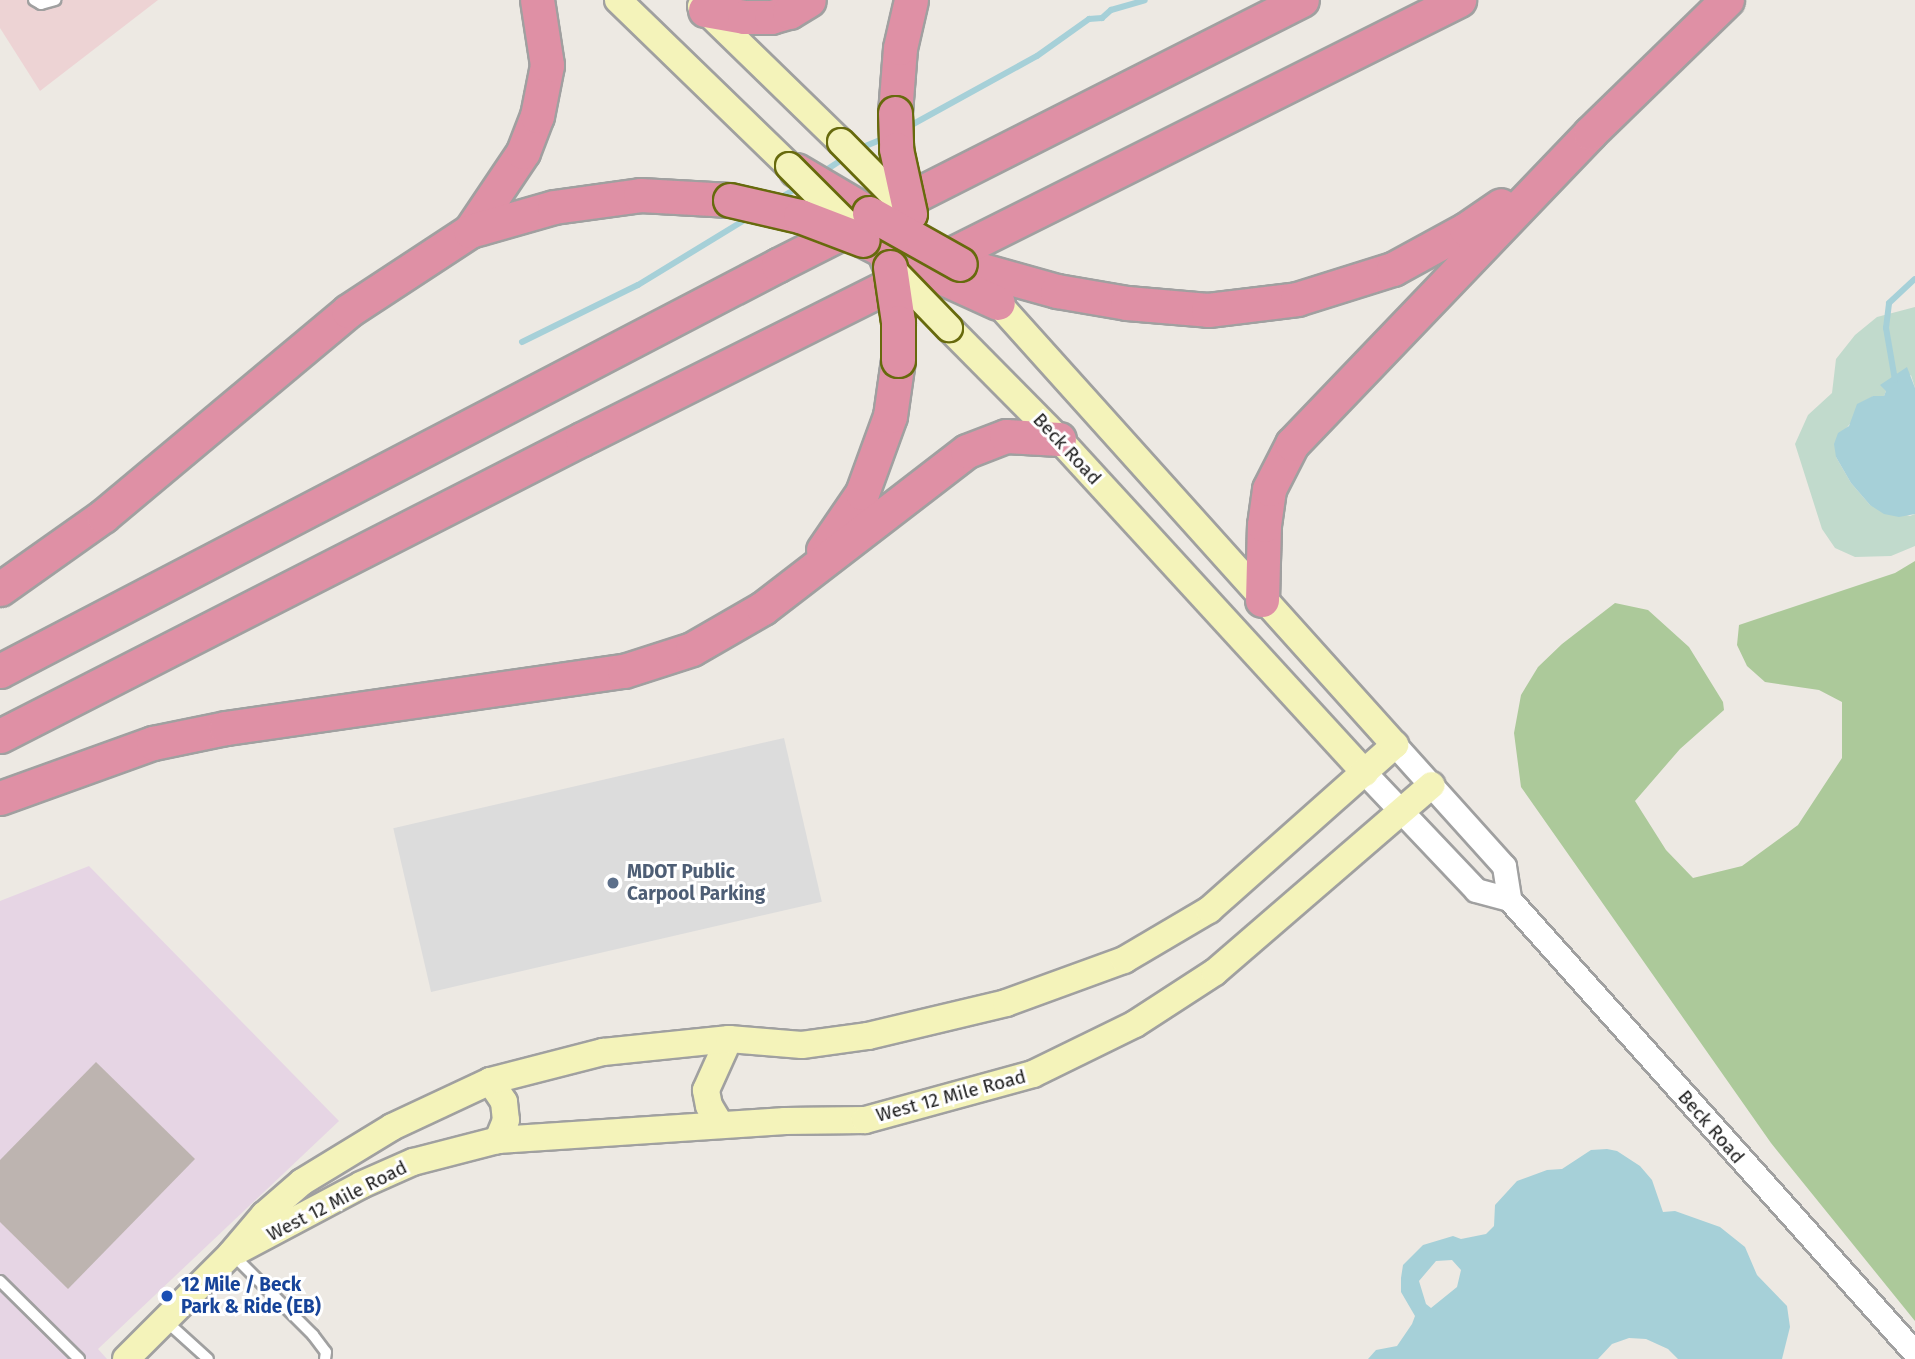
<!DOCTYPE html>
<style>
body{margin:0}
#map{position:relative;width:1915px;height:1359px;overflow:hidden;background:#ede9e3;font-family:"Fira Sans",sans-serif}
div>[style]{position:absolute}
.commercial>*{inset:0;background:#edd3d4}
.industrial>*{inset:0;background:#e6d5e4}
.forest>*{inset:0;background:#acc99a}
.wetland>*{inset:0;background:#c1dacc}
.parking>*{inset:0;background:#dcdcdc;transform-origin:0 0}
.water>*{inset:0;background:#a6d0d8}
.stream>*{height:6px;margin:-3px;padding:0 3px;transform-origin:3px;border-radius:3px;background:#a6d0d8}
.building>*{inset:0;background:#bdb4b0}
.roads{filter:drop-shadow(2px 0 #a0a0a0) drop-shadow(-2px 0 #a0a0a0) drop-shadow(0 2px #a0a0a0) drop-shadow(0 -2px #a0a0a0)}
.service>*{height:10px;margin:-5px;padding:0 5px;transform-origin:5px;border-radius:5px;background:#fff}
.tertiary>*{height:23px;margin:-11.5px;padding:0 11.5px;transform-origin:11.5px;border-radius:11.5px;background:#fff}
.secondary>*{height:26px;margin:-13px;padding:0 13px;transform-origin:13px;border-radius:13px;background:#f4f3ba}
.motorway>*{height:33px;margin:-16.5px;padding:0 16.5px;transform-origin:16.5px;border-radius:16.5px;background:#df90a5}
.bridges{filter:drop-shadow(2px 0 #676a0d) drop-shadow(-2px 0 #676a0d) drop-shadow(0 2px #676a0d) drop-shadow(0 -2px #676a0d)}
.secondary-bridge>*{height:26px;margin:-13px;padding:0 13px;transform-origin:13px;border-radius:13px;background:#f4f3ba}
.motorway-bridge>*{height:33px;margin:-16.5px;padding:0 16.5px;transform-origin:16.5px;border-radius:16.5px;background:#df90a5}
.dots>*{width:19px;height:19px;translate:-50% -50%;box-sizing:border-box;border:4px solid #fff;border-radius:50%}
span{translate:-50% -50%;white-space:nowrap;text-align:center;line-height:1.15;-webkit-text-stroke:6px #fff;paint-order:stroke}
.street-label{font-size:19px;color:#1c1c1c}
.service-label{font-size:19px;color:#4e5e75;font-weight:700}
.left{translate:0 -50%;text-align:left}
.transit-label{font-size:19px;color:#164399;font-weight:700}
</style>
<div id="map">
<div class="commercial">
<div style="clip-path:polygon(0 0,158px 0,40px 91px,0 28px)"></div>
</div>
<div class="industrial">
<div style="clip-path:polygon(89px 866px,339px 1121px,98px 1349px,107px 1359px,0 1359px,0 901px)"></div>
</div>
<div class="forest">
<div style="clip-path:polygon(1915px 561px,1915px 1321px,1771px 1143px,1521px 787px,1514px 733px,1521px 695px,1538px 667px,1562px 644px,1615px 603px,1648px 610px,1689px 647px,1723px 702px,1724px 710px,1680px 749px,1635px 801px,1666px 850px,1693px 878px,1742px 866px,1798px 825px,1842px 758px,1842px 702px,1819px 690px,1765px 682px,1747px 666px,1737px 645px,1739px 625px,1895px 573px)"></div>
</div>
<div class="wetland">
<div style="clip-path:polygon(1915px 307px,1915px 388px,1911px 375px,1886px 391px,1884px 396px,1873px 396px,1844px 431px,1836px 457px,1851px 483px,1870px 505px,1910px 516px,1915px 514px,1915px 546px,1891px 556px,1855px 557px,1835px 548px,1822px 529px,1795px 444px,1808px 415px,1832px 393px,1836px 359px,1855px 335px,1877px 317px)"></div>
</div>
<div class="parking">
<div style="left:784px;top:738px;width:168px;height:401px;rotate:77deg"></div>
</div>
<div class="water">
<div style="clip-path:polygon(1907px 367px,1915px 388px,1915px 514px,1899px 517px,1884px 514px,1870px 505px,1851px 483px,1836px 457px,1834px 444px,1838px 433px,1849px 426px,1857px 404px,1873px 396px,1884px 396px,1886px 391px,1880px 385px)"></div>
<div style="clip-path:polygon(evenodd,1607px 1149px,1617px 1151px,1640px 1166px,1652px 1180px,1663px 1212px,1675px 1211px,1720px 1227px,1745px 1247px,1757px 1275px,1787px 1306px,1790px 1327px,1782px 1359px,1678px 1359px,1668px 1349px,1646px 1339px,1629px 1338px,1612px 1344px,1598px 1359px,1368px 1359px,1376px 1350px,1397px 1346px,1412px 1324px,1415px 1316px,1401px 1292px,1401px 1278px,1403px 1265px,1423px 1245px,1453px 1236px,1461px 1239px,1486px 1234px,1494px 1226px,1495px 1205px,1517px 1181px,1547px 1170px,1562px 1169px,1591px 1150px,1607px 1149px,1452px 1260px,1461px 1270px,1457px 1287px,1431px 1308px,1426px 1304px,1419px 1281px,1436px 1261px,1452px 1260px)"></div>
</div>
<div class="stream">
<div style="left:906px;top:128px;width:149px;rotate:-28.8deg"></div>
<div style="left:1037px;top:56px;width:64px;rotate:-35.4deg"></div>
<div style="left:1089px;top:19px;width:13px;rotate:-4deg"></div>
<div style="left:1102px;top:18px;width:12px;rotate:-42deg"></div>
<div style="left:1111px;top:10px;width:35px;rotate:-16deg"></div>
<div style="left:858px;top:149px;width:31px;rotate:-22deg"></div>
<div style="left:823px;top:172px;width:27px;rotate:-33deg"></div>
<div style="left:778px;top:199px;width:24px;rotate:-30deg"></div>
<div style="left:522px;top:342px;width:129px;rotate:-26.2deg"></div>
<div style="left:638px;top:285px;width:132px;rotate:-31.4deg"></div>
<div style="left:1895px;top:380px;width:53px;rotate:-99.8deg"></div>
<div style="left:1886px;top:328px;width:25px;rotate:-83deg"></div>
<div style="left:1889px;top:303px;width:35px;rotate:-43deg"></div>
</div>
<div class="building">
<div style="clip-path:polygon(96px 1062px,195px 1159px,68px 1289px,0 1222px,0 1160px)"></div>
</div>
<div class="roads">
<div class="service">
<div style="left:34px;top:0;width:8px;rotate:30deg"></div>
<div style="left:41px;top:4px;width:15px;rotate:-16deg"></div>
<div style="left:232px;top:1254px;width:115px;rotate:45deg"></div>
<div style="left:313px;top:1335px;width:21px;rotate:53deg"></div>
<div style="left:326px;top:1352px;width:7px;rotate:98deg"></div>
<div style="left:0;top:1281px;width:111px;rotate:44.6deg"></div>
<div style="left:167px;top:1322px;width:55px;rotate:42.1deg"></div>
</div>
<div class="tertiary">
<div style="left:1395px;top:745px;width:163px;rotate:48deg"></div>
<div style="left:1504px;top:866px;width:33px;rotate:81deg"></div>
<div style="left:1509px;top:899px;width:609px;rotate:48.19deg"></div>
<div style="left:1365px;top:773px;width:161px;rotate:46.5deg"></div>
<div style="left:1476px;top:890px;width:34px;rotate:15deg"></div>
</div>
<div class="secondary">
<div style="left:618px;top:0;width:238px;rotate:44.1deg"></div>
<div style="left:701px;top:6px;width:195px;rotate:44.2deg"></div>
<div style="left:949px;top:328px;width:156px;rotate:45.3deg"></div>
<div style="left:1059px;top:439px;width:453px;rotate:47.5deg"></div>
<div style="left:490px;top:1081px;width:25px;rotate:56deg"></div>
<div style="left:504px;top:1102px;width:18px;rotate:84deg"></div>
<div style="left:506px;top:1120px;width:22px;rotate:112deg"></div>
<div style="left:720px;top:1124px;width:21px;rotate:-121deg"></div>
<div style="left:709px;top:1106px;width:16px;rotate:-101deg"></div>
<div style="left:706px;top:1090px;width:56px;rotate:-65.7deg"></div>
<div style="left:239px;top:1250px;width:138px;rotate:-28deg"></div>
<div style="left:361px;top:1185px;width:57px;rotate:-23.9deg"></div>
<div style="left:413px;top:1162px;width:88px;rotate:-14.5deg"></div>
<div style="left:498px;top:1140px;width:288px;rotate:-3.8deg"></div>
<div style="left:785px;top:1121px;width:80px;rotate:-0.7deg"></div>
<div style="left:865px;top:1120px;width:174px;rotate:-15.3deg"></div>
<div style="left:1033px;top:1074px;width:114px;rotate:-26.1deg"></div>
<div style="left:1135px;top:1024px;width:95px;rotate:-33deg"></div>
<div style="left:1215px;top:972px;width:286px;rotate:-40.8deg"></div>
<div style="left:126px;top:1359px;width:148px;rotate:-45deg"></div>
<div style="left:231px;top:1254px;width:51px;rotate:-49.8deg"></div>
<div style="left:264px;top:1215px;width:50px;rotate:-41deg"></div>
<div style="left:302px;top:1182px;width:105px;rotate:-31.4deg"></div>
<div style="left:392px;top:1127px;width:108px;rotate:-25.1deg"></div>
<div style="left:490px;top:1081px;width:117px;rotate:-14.4deg"></div>
<div style="left:603px;top:1052px;width:127px;rotate:-5.9deg"></div>
<div style="left:729px;top:1039px;width:73px;rotate:4.7deg"></div>
<div style="left:802px;top:1045px;width:67px;rotate:-7.8deg"></div>
<div style="left:868px;top:1036px;width:142px;rotate:-13.4deg"></div>
<div style="left:1006px;top:1003px;width:126px;rotate:-20deg"></div>
<div style="left:1124px;top:960px;width:99px;rotate:-30.5deg"></div>
<div style="left:1209px;top:910px;width:249px;rotate:-41.6deg"></div>
<div style="left:1395px;top:745px;width:612px;rotate:-131.95deg"></div>
</div>
<div class="motorway">
<div style="left:705px;top:10px;width:40px;rotate:10deg"></div>
<div style="left:744px;top:17px;width:27px"></div>
<div style="left:771px;top:17px;width:19px;rotate:-16deg"></div>
<div style="left:789px;top:12px;width:23px;rotate:-31deg"></div>
<div style="left:895px;top:113px;width:65px;rotate:-85.6deg"></div>
<div style="left:900px;top:48px;width:49px;rotate:-77.1deg"></div>
<div style="left:796px;top:170px;width:85px;rotate:30.5deg"></div>
<div style="left:470px;top:231px;width:95px;rotate:-56.1deg"></div>
<div style="left:523px;top:152px;width:39px;rotate:-69deg"></div>
<div style="left:537px;top:116px;width:52px;rotate:-78.9deg"></div>
<div style="left:547px;top:65px;width:66px;rotate:-98.7deg"></div>
<div style="left:863px;top:240px;width:22px;rotate:27deg"></div>
<div style="left:883px;top:250px;width:18px;rotate:68deg"></div>
<div style="left:960px;top:264px;width:101px;rotate:15.6deg"></div>
<div style="left:1057px;top:291px;width:71px;rotate:9.7deg"></div>
<div style="left:1127px;top:303px;width:81px;rotate:4.9deg"></div>
<div style="left:1208px;top:310px;width:90px;rotate:-7deg"></div>
<div style="left:1297px;top:299px;width:101px;rotate:-17.4deg"></div>
<div style="left:1393px;top:269px;width:83px;rotate:-28.7deg"></div>
<div style="left:1466px;top:229px;width:42px;rotate:-34.4deg"></div>
<div style="left:934px;top:274px;width:70px;rotate:24.4deg"></div>
<div style="left:823px;top:550px;width:69px;rotate:-55.6deg"></div>
<div style="left:862px;top:493px;width:82px;rotate:-70deg"></div>
<div style="left:890px;top:416px;width:57px;rotate:-81.9deg"></div>
<div style="left:0;top:589px;width:126px;rotate:-35.3deg"></div>
<div style="left:103px;top:516px;width:319px;rotate:-39.9deg"></div>
<div style="left:348px;top:311px;width:146px;rotate:-33.3deg"></div>
<div style="left:470px;top:231px;width:87px;rotate:-15.9deg"></div>
<div style="left:554px;top:207px;width:87px;rotate:-7.9deg"></div>
<div style="left:640px;top:195px;width:90px;rotate:3.2deg"></div>
<div style="left:1262px;top:600px;width:75px;rotate:-88.5deg"></div>
<div style="left:1264px;top:525px;width:36px;rotate:-82deg"></div>
<div style="left:1269px;top:489px;width:51px;rotate:-62.9deg"></div>
<div style="left:1292px;top:444px;width:431px;rotate:-46.2deg"></div>
<div style="left:1590px;top:133px;width:191px;rotate:-44.2deg"></div>
<div style="left:0;top:671px;width:878px;rotate:-27.56deg"></div>
<div style="left:778px;top:265px;width:587px;rotate:-26.83deg"></div>
<div style="left:0;top:736px;width:653px;rotate:-27.04deg"></div>
<div style="left:582px;top:439px;width:981px;rotate:-26.59deg"></div>
<div style="left:0;top:798px;width:163px;rotate:-19.8deg"></div>
<div style="left:153px;top:743px;width:75px;rotate:-11.6deg"></div>
<div style="left:226px;top:728px;width:402px;rotate:-8.2deg"></div>
<div style="left:624px;top:671px;width:71px;rotate:-17.9deg"></div>
<div style="left:692px;top:649px;width:82px;rotate:-30deg"></div>
<div style="left:763px;top:608px;width:257px;rotate:-37.6deg"></div>
<div style="left:967px;top:451px;width:42px;rotate:-21deg"></div>
<div style="left:1006px;top:436px;width:53px;rotate:3.2deg"></div>
</div>
</div>
<div class="bridges">
<div class="secondary-bridge">
<div style="left:841px;top:142px;width:103px;rotate:45.4deg"></div>
<div style="left:789px;top:166px;width:100px;rotate:45deg"></div>
<div style="left:890px;top:267px;width:85px;rotate:46deg"></div>
</div>
<div class="motorway-bridge">
<div style="left:895px;top:113px;width:36px;rotate:88deg"></div>
<div style="left:896px;top:149px;width:66px;rotate:77.7deg"></div>
<div style="left:730px;top:200px;width:72px;rotate:12.9deg"></div>
<div style="left:800px;top:216px;width:67px;rotate:20.9deg"></div>
<div style="left:869px;top:213px;width:104px;rotate:29.3deg"></div>
<div style="left:890px;top:267px;width:56px;rotate:81.7deg"></div>
<div style="left:898px;top:322px;width:38px;rotate:90deg"></div>
</div>
</div>
<div class="dots">
<div style="left:613px;top:883px;background:#5c6f8a"></div>
<div style="left:167px;top:1296px;background:#1a4fb4"></div>
</div>
<div class="street-label">
<span style="left:1067px;top:449px;rotate:47deg">Beck Road</span>
<span style="left:951px;top:1096px;rotate:-15deg">West 12 Mile Road</span>
<span style="left:1711px;top:1127px;rotate:49deg">Beck Road</span>
<span style="left:337px;top:1201px;rotate:-27deg">West 12 Mile Road</span>
</div>
<div class="service-label">
<span class="left" style="left:627px;top:883px">MDOT Public<br>Carpool Parking</span>
</div>
<div class="transit-label">
<span class="left" style="left:181px;top:1296px">12 Mile / Beck<br>Park &amp; Ride (EB)</span>
</div>
</div>
